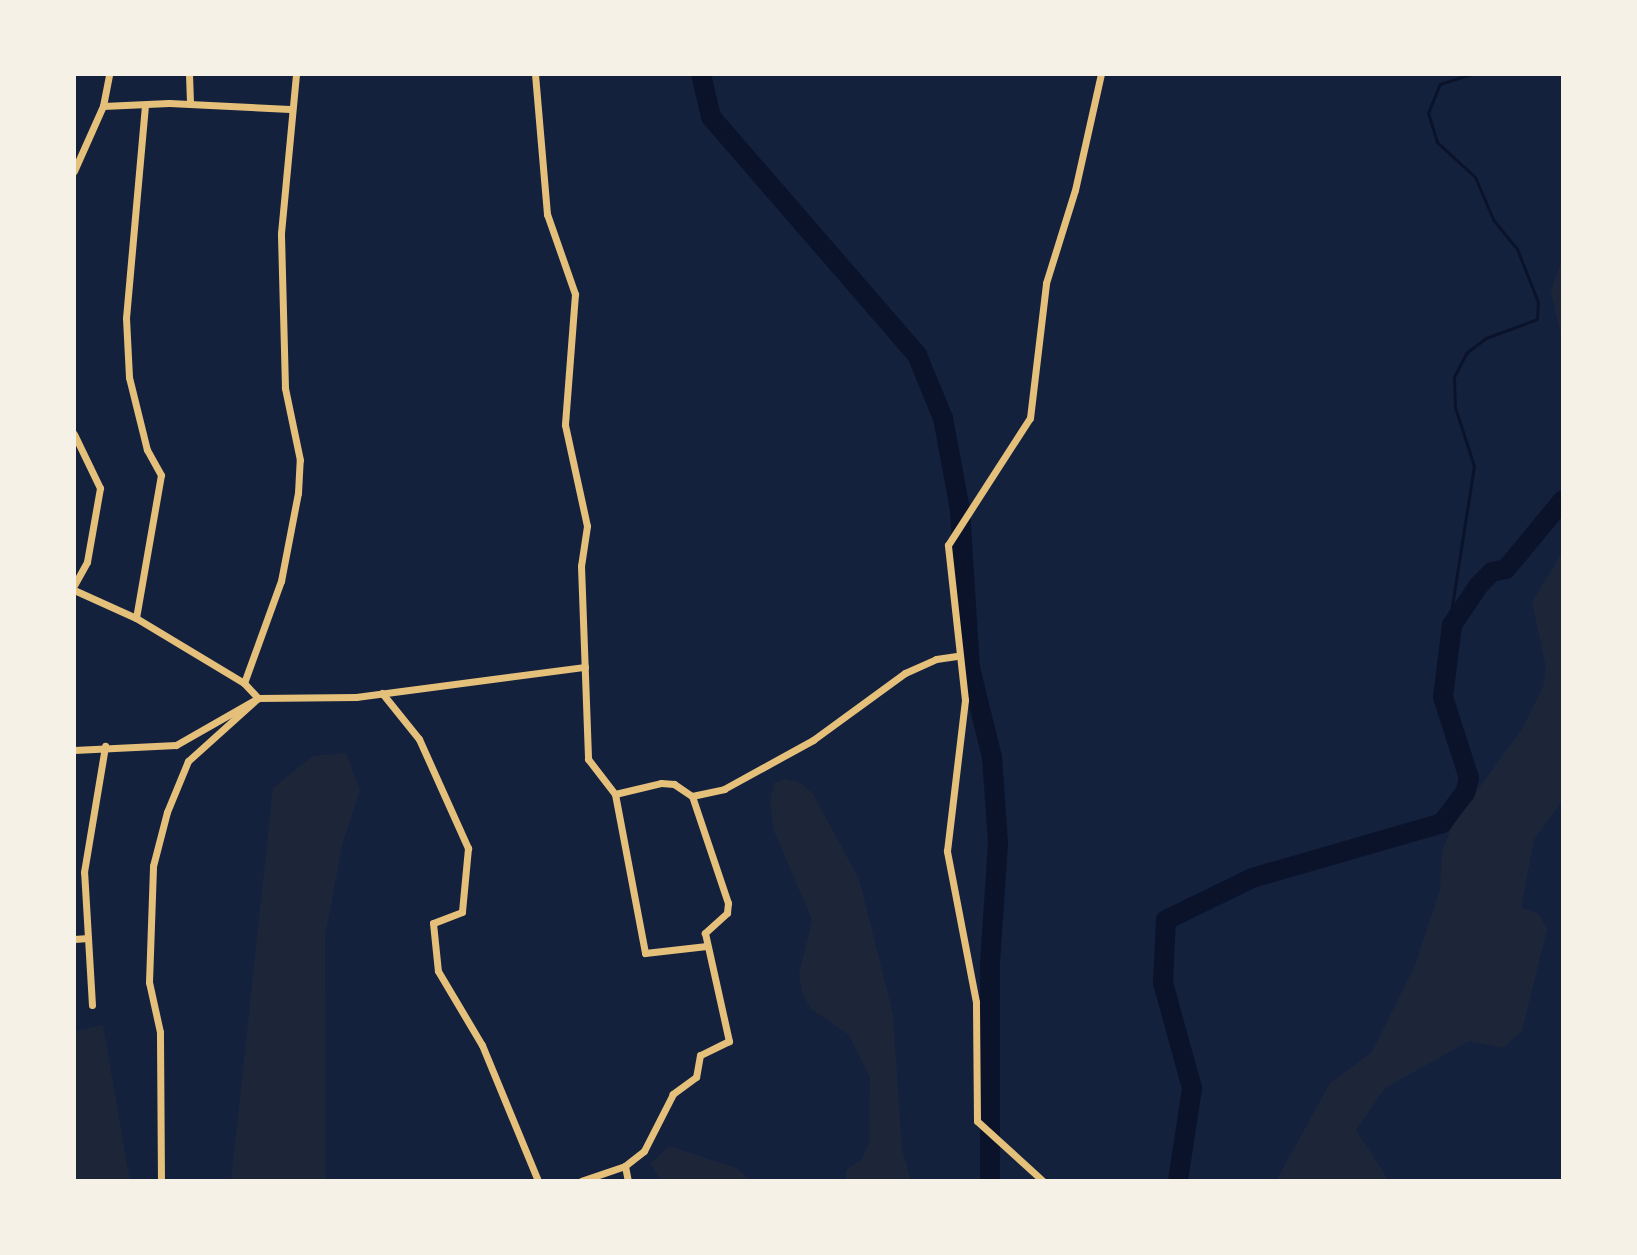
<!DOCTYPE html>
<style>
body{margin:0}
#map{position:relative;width:1637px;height:1255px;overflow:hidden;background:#14213d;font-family:Literata,serif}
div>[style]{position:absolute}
.green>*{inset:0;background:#1d2539}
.stream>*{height:3px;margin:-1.5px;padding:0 1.5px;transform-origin:1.5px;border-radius:1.5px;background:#0b132b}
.river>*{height:20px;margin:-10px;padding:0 10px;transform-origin:10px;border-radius:10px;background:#0b132b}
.minor>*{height:7px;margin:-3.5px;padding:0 3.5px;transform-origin:3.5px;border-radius:3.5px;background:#e5c07b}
span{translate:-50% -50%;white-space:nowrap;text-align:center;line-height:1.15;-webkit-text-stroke:7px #f6f1e7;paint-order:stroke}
.frame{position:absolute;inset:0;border:76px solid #f6f1e7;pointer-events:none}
</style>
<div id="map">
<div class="green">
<div style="clip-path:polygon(1563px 255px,1563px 345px,1551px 292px)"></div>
<div style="clip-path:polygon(1563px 551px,1563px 800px,1534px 840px,1521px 907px,1539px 914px,1547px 929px,1522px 1031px,1503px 1048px,1469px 1041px,1385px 1088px,1356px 1130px,1389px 1181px,1276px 1181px,1330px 1083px,1372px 1052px,1415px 965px,1440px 890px,1442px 852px,1452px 825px,1522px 729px,1543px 687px,1546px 668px,1532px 602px)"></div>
<div style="clip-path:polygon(346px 753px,360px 790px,342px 846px,325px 937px,326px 1181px,231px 1181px,273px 788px,313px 756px)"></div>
<div style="clip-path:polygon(785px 779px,801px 783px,813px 794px,859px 879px,893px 1014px,902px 1149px,911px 1181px,846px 1181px,846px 1170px,861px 1160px,869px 1144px,870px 1077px,849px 1035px,811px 1009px,802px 993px,799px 974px,812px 920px,774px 831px,770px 802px,774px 783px)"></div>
<div style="clip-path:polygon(103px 1025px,130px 1181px,74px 1181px,74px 1031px)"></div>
<div style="clip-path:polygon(669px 1146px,736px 1168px,752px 1181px,662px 1181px,650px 1164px)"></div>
</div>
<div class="stream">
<div style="left:1454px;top:622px;width:16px;rotate:-97deg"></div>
<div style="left:1452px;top:606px;width:142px;rotate:-81.1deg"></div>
<div style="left:1474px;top:466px;width:62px;rotate:-107.9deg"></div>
<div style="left:1455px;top:407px;width:30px;rotate:-92deg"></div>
<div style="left:1454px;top:377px;width:27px;rotate:-63deg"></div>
<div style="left:1466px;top:353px;width:25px;rotate:-37deg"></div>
<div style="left:1486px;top:338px;width:54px;rotate:-20.4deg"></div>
<div style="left:1537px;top:319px;width:17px;rotate:-87deg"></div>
<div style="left:1538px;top:302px;width:57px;rotate:-111.6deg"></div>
<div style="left:1517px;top:249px;width:38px;rotate:-129deg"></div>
<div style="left:1493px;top:219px;width:46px;rotate:-113.2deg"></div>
<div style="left:1475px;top:177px;width:52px;rotate:-137.4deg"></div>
<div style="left:1437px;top:142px;width:30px;rotate:-107deg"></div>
<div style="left:1428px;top:113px;width:31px;rotate:-68deg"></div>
<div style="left:1440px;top:84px;width:33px;rotate:-18deg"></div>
</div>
<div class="river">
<div style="left:701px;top:74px;width:44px;rotate:76.9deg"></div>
<div style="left:711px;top:117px;width:315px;rotate:49.1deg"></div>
<div style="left:917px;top:355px;width:68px;rotate:67.6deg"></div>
<div style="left:943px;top:418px;width:94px;rotate:79.5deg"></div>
<div style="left:960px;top:510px;width:158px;rotate:86.4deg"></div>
<div style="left:970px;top:668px;width:92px;rotate:76.1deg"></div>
<div style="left:992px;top:757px;width:86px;rotate:86deg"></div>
<div style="left:998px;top:843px;width:121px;rotate:93.8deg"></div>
<div style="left:990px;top:964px;width:217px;rotate:90deg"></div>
<div style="left:1178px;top:1181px;width:94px;rotate:-81.4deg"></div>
<div style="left:1192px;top:1088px;width:109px;rotate:-105.4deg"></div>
<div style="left:1163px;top:983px;width:63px;rotate:-87.3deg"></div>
<div style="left:1166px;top:920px;width:96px;rotate:-26deg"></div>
<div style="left:1252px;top:878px;width:198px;rotate:-16.1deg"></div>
<div style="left:1442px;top:823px;width:38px;rotate:-53deg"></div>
<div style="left:1465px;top:793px;width:16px;rotate:-75deg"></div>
<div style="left:1469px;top:778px;width:85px;rotate:-107.8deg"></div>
<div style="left:1443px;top:697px;width:73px;rotate:-82.9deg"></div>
<div style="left:1452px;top:625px;width:48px;rotate:-56deg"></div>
<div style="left:1479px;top:585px;width:18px;rotate:-45deg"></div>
<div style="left:1492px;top:572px;width:14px;rotate:-12deg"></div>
<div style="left:1506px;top:569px;width:89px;rotate:-50.4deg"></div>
</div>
<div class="minor">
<div style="left:189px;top:74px;width:30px;rotate:88deg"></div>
<div style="left:535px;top:74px;width:141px;rotate:85.1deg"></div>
<div style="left:547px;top:214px;width:85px;rotate:70.7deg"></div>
<div style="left:575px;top:294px;width:131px;rotate:94.4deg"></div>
<div style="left:565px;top:425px;width:103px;rotate:77.7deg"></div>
<div style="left:587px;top:526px;width:40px;rotate:98.5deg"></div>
<div style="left:581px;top:566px;width:193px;rotate:87.9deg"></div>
<div style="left:588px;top:759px;width:44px;rotate:52.4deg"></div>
<div style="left:615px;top:794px;width:47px;rotate:-13.4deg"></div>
<div style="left:661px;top:783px;width:13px;rotate:4deg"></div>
<div style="left:674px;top:784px;width:22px;rotate:34deg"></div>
<div style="left:692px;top:796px;width:113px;rotate:71.4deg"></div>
<div style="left:728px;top:903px;width:10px;rotate:96deg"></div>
<div style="left:727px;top:913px;width:30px;rotate:138deg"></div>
<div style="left:705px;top:933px;width:111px;rotate:77.5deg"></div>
<div style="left:729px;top:1041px;width:32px;rotate:154deg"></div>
<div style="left:700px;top:1055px;width:22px;rotate:100deg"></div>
<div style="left:696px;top:1077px;width:29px;rotate:144deg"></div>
<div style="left:673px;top:1094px;width:64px;rotate:117deg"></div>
<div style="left:644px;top:1151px;width:24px;rotate:142deg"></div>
<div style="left:625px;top:1166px;width:46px;rotate:161.2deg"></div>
<div style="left:103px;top:106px;width:66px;rotate:-2.6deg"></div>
<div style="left:169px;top:103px;width:121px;rotate:2.8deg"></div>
<div style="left:74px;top:171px;width:71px;rotate:-66deg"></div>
<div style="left:103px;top:106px;width:33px;rotate:-79deg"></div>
<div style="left:74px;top:434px;width:60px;rotate:64.3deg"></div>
<div style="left:100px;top:488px;width:75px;rotate:100deg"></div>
<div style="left:87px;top:562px;width:26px;rotate:119deg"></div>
<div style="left:74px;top:590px;width:68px;rotate:24.3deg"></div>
<div style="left:136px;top:618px;width:126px;rotate:31deg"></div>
<div style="left:244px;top:683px;width:21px;rotate:47deg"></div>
<div style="left:258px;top:698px;width:98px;rotate:-0.6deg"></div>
<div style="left:356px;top:697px;width:231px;rotate:-7.5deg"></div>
<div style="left:136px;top:618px;width:145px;rotate:-80.1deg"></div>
<div style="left:161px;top:475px;width:29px;rotate:-119deg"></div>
<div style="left:147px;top:450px;width:75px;rotate:-103.9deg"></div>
<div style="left:129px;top:377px;width:59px;rotate:-92.9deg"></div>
<div style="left:126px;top:318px;width:212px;rotate:-84.9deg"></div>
<div style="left:244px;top:683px;width:109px;rotate:-70.1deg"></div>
<div style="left:281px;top:581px;width:90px;rotate:-79.1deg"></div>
<div style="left:298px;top:493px;width:33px;rotate:-87deg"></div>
<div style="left:300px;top:460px;width:74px;rotate:-101.8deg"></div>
<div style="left:285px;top:388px;width:155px;rotate:-91.5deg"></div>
<div style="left:281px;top:233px;width:160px;rotate:-84.6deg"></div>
<div style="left:382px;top:693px;width:59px;rotate:51.2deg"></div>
<div style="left:419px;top:739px;width:120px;rotate:65.8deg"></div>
<div style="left:468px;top:848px;width:64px;rotate:95.4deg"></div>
<div style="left:462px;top:912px;width:31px;rotate:159deg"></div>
<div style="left:433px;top:923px;width:48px;rotate:84.1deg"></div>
<div style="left:438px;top:971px;width:86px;rotate:59.3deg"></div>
<div style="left:482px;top:1045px;width:147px;rotate:67.6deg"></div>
<div style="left:74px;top:750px;width:102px;rotate:-2.8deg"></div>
<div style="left:176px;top:745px;width:89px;rotate:-29.7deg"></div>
<div style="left:615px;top:794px;width:162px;rotate:79.3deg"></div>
<div style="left:645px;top:953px;width:62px;rotate:-6.4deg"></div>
<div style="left:692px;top:796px;width:33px;rotate:-12deg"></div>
<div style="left:724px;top:789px;width:102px;rotate:-28.8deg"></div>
<div style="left:813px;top:740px;width:114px;rotate:-36.1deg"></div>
<div style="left:905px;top:673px;width:34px;rotate:-24deg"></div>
<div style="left:936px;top:659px;width:21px;rotate:-8deg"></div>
<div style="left:74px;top:939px;width:14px;rotate:-4deg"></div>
<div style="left:92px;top:1005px;width:133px;rotate:-93.4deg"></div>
<div style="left:84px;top:872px;width:128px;rotate:-80.5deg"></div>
<div style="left:625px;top:1166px;width:15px;rotate:79deg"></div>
<div style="left:161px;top:1181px;width:149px;rotate:-90.4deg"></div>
<div style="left:160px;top:1032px;width:51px;rotate:-102.4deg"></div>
<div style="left:149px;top:982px;width:116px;rotate:-88deg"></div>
<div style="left:153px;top:866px;width:56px;rotate:-75.5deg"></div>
<div style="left:167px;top:812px;width:55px;rotate:-67.6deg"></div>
<div style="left:188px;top:761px;width:94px;rotate:-42deg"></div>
<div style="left:1043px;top:1181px;width:89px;rotate:-137.7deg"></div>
<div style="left:977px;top:1121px;width:119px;rotate:-90.5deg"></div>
<div style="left:976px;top:1002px;width:154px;rotate:-100.9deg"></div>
<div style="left:947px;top:851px;width:152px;rotate:-83.2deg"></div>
<div style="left:965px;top:700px;width:156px;rotate:-96.3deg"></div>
<div style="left:948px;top:545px;width:151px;rotate:-57.2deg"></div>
<div style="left:1030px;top:418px;width:136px;rotate:-83.2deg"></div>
<div style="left:1046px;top:283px;width:97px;rotate:-72.7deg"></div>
<div style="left:1075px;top:190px;width:119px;rotate:-77.4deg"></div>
</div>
<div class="frame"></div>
</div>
